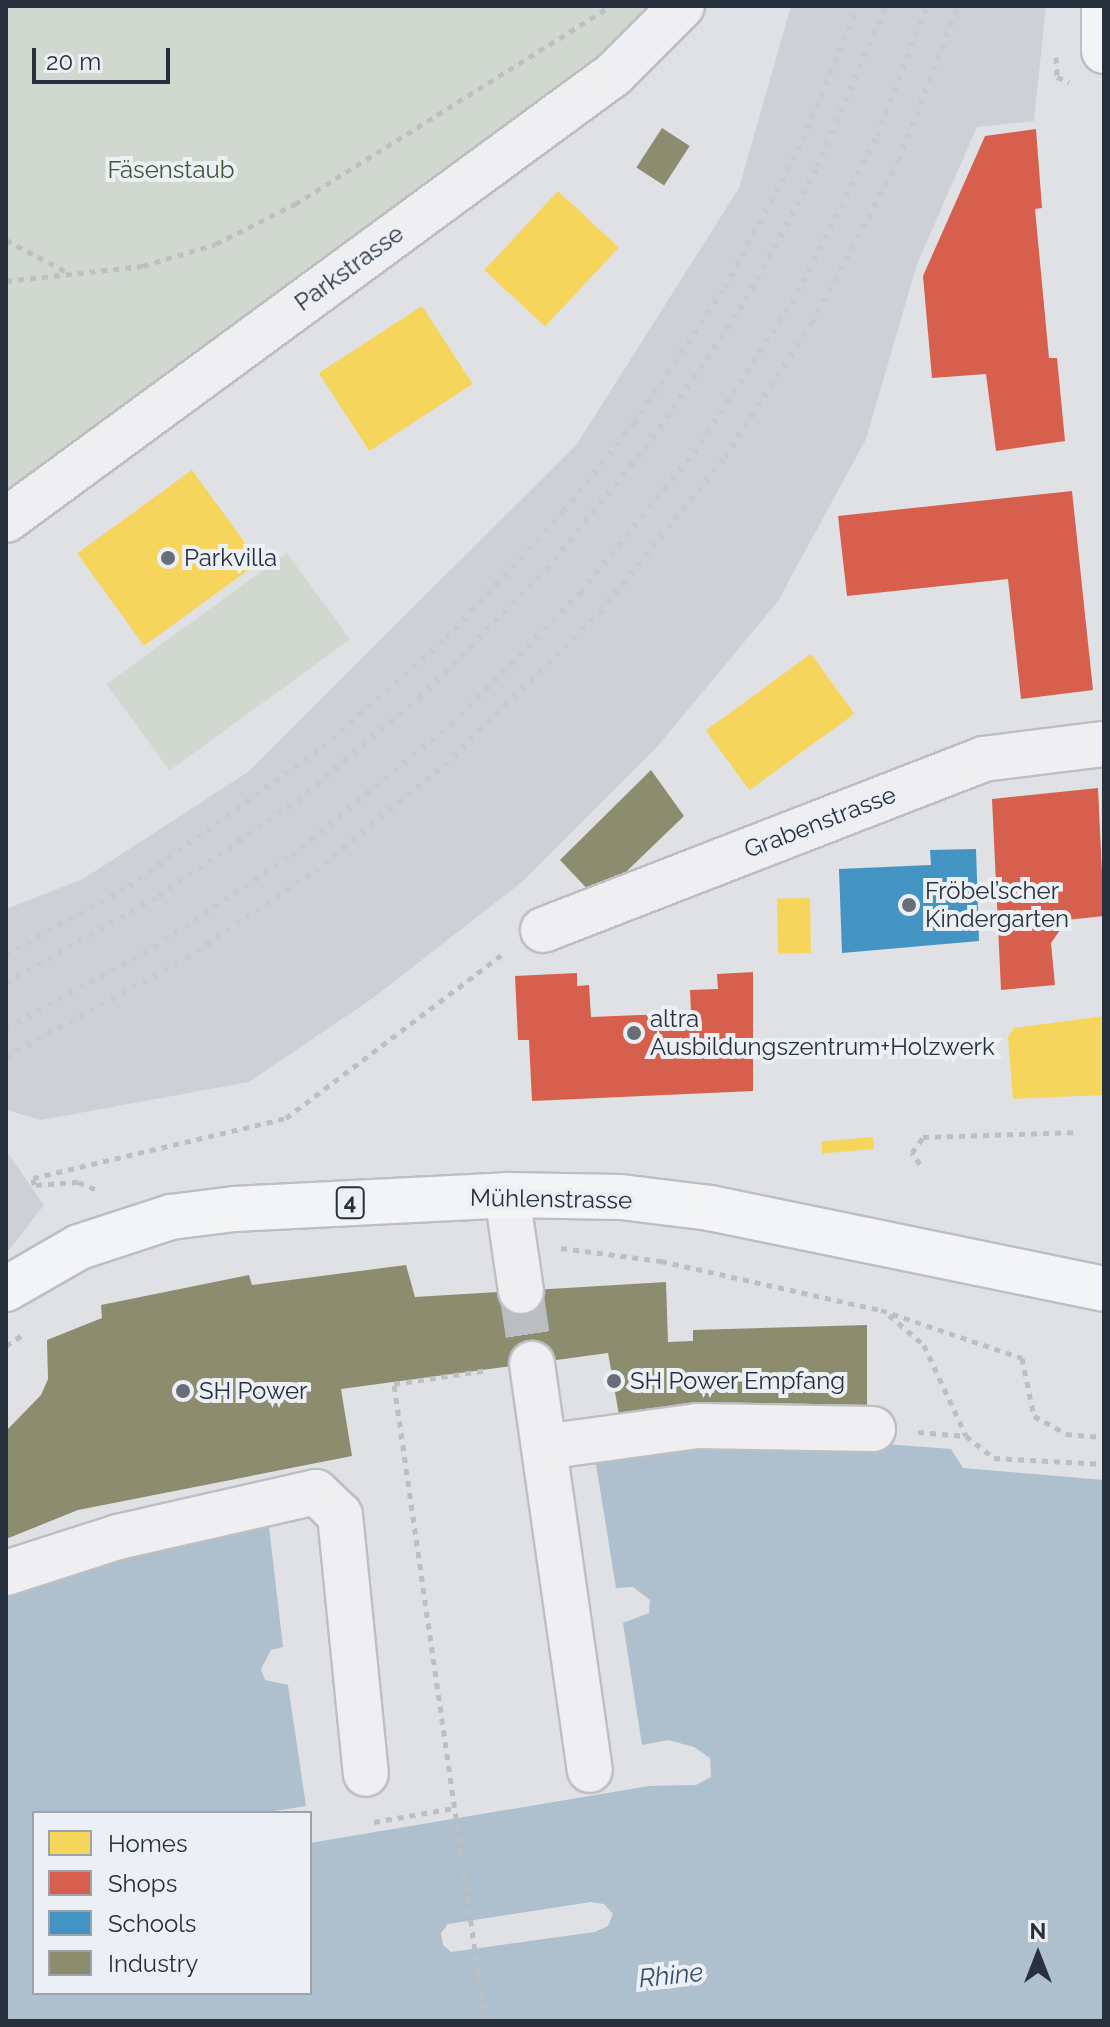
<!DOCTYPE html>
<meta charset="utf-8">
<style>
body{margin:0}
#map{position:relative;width:1110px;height:2027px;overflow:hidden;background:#dfe1e4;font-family:Raleway,sans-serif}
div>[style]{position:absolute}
.built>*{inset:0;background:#cdd1d7}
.green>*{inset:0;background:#d0d8d0;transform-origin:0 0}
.water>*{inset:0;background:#aebfce}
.homes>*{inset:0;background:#f6d55c;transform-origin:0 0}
.shops>*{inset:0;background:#d6604d}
.schools>*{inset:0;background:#4393c3}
.industry>*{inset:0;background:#8c8c6e;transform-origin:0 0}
.minor-tunnel>*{height:44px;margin-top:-22px;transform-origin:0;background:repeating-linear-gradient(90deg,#babec2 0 44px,transparent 0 66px)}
.path>*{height:5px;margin-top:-2.5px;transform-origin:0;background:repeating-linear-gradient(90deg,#bdc0c3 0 6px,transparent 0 12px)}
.roads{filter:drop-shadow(2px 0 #bdbfc2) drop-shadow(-2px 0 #bdbfc2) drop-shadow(0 2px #bdbfc2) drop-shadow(0 -2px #bdbfc2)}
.minor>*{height:44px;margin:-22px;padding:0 22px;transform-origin:22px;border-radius:22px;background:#efeff1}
.major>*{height:44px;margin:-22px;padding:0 22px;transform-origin:22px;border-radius:22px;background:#f3f4f5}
.rail>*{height:6px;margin-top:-3px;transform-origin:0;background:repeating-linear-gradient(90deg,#c8cacc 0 4px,transparent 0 12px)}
.dots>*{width:22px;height:22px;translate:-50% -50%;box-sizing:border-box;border:4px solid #ecf0f4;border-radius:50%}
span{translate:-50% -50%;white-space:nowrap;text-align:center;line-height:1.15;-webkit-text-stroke:8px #ecf0f4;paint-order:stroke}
.shield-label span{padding:2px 6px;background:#ecf0f4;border:2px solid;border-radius:6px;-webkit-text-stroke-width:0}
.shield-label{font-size:22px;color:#27303c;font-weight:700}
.park-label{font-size:24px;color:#3d5735}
.street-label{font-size:24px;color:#27303c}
.poi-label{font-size:24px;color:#27303c}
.left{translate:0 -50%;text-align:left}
.water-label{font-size:26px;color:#33506e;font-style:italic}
.frame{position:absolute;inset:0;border:8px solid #27303c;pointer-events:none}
.legend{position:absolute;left:32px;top:1811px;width:280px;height:184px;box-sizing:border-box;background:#ecf0f4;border:2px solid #9da3aa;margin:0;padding:10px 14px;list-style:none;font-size:24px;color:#27303c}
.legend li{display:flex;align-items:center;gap:16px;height:40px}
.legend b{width:40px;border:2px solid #9da3aa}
.north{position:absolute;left:998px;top:1915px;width:80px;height:80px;-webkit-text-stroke:6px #ecf0f4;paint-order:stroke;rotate:0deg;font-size:22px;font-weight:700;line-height:32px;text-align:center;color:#27303c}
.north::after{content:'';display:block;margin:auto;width:28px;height:36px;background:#27303c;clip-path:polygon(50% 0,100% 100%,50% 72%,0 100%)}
.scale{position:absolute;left:32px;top:48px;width:138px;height:36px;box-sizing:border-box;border:4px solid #27303c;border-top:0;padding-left:10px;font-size:24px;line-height:28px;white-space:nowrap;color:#27303c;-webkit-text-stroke:6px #ecf0f4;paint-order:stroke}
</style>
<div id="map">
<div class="built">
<div style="clip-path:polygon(791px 6px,1046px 6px,1034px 121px,977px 127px,917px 264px,866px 439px,778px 601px,657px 747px,522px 882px,373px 998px,249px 1082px,41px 1120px,6px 1110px,6px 909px,83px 879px,248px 772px,577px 444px,739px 188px)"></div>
<div style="clip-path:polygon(6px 1151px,44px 1205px,6px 1254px)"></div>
</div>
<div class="green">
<div style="clip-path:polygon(6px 6px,662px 6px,6px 501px)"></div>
<div style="left:287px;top:553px;width:107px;height:223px;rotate:54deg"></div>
</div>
<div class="water">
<div style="clip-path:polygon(evenodd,805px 1438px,951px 1449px,963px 1468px,1104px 1480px,1104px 2021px,6px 2021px,6px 1598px,128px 1554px,269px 1527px,283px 1647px,271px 1650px,261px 1669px,265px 1680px,288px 1685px,306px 1806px,262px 1813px,34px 1813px,34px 1993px,310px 1993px,310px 1843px,649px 1786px,696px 1785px,711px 1777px,710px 1758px,694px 1747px,668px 1740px,642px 1745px,623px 1623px,649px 1613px,650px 1600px,633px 1587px,616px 1588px,595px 1458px,732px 1440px,805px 1438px,591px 1902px,604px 1904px,613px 1914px,608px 1926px,595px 1932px,451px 1952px,443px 1945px,441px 1933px,448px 1924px,591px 1902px)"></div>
</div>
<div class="homes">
<div style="left:558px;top:191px;width:83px;height:108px;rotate:43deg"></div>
<div style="left:422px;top:306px;width:93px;height:123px;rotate:57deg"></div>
<div style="left:192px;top:470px;width:114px;height:142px;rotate:54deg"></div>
<div style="left:811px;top:654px;width:74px;height:130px;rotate:54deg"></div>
<div style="left:810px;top:898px;width:55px;height:33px;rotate:89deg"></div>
<div style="clip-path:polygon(1104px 1016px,1104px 1095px,1013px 1099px,1008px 1037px,1014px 1028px)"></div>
<div style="left:873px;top:1137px;width:12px;height:52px;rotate:85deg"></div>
</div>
<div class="shops">
<div style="clip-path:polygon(1036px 129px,1042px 208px,1035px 209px,1049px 358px,1057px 358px,1065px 441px,996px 451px,986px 374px,932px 378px,923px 276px,985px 136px)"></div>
<div style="clip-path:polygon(1072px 491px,1093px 690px,1021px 699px,1008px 579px,847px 596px,838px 516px)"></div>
<div style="clip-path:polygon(1098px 788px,1104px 916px,1067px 920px,1051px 943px,1055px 985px,1001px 990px,992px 799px)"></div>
<div style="clip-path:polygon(753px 972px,753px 1091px,532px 1101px,529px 1040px,518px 1040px,515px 976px,577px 973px,577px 986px,589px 985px,591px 1017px,691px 1013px,690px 990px,718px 989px,717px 974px)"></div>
</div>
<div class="schools">
<div style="clip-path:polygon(976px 849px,979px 941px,842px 953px,839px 869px,931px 865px,930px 850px)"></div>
</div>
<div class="industry">
<div style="left:662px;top:128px;width:33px;height:47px;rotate:33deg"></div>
<div style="clip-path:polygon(651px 770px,684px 816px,603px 894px,594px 896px,560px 860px)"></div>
<div style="clip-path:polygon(406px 1265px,415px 1297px,666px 1282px,668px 1342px,693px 1341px,693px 1330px,867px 1325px,867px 1408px,672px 1407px,672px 1419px,621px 1426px,608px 1353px,341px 1389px,352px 1456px,78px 1510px,6px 1539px,6px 1431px,41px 1395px,48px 1379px,47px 1340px,102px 1318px,101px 1305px,249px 1275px,252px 1285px)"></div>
</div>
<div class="minor-tunnel">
<div style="left:521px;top:1291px;width:74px;rotate:81.4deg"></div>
</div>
<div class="path">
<div style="left:1056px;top:57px;width:20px;rotate:87deg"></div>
<div style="left:1057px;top:77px;width:13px;rotate:23deg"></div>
<div style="left:6px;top:240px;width:69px;rotate:27.7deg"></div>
<div style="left:6px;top:281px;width:138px;rotate:-6.2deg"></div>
<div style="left:143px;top:266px;width:76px;rotate:-16.8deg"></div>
<div style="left:216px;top:244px;width:89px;rotate:-26.9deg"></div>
<div style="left:295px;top:204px;width:373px;rotate:-32.1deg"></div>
<div style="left:920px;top:1164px;width:14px;rotate:-126deg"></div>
<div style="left:912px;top:1153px;width:19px;rotate:-55deg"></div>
<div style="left:923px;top:1137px;width:156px;rotate:-1.8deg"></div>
<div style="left:95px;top:1189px;width:18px;rotate:-158deg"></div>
<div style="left:78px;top:1182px;width:44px;rotate:176.1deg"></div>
<div style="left:34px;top:1185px;width:7px;rotate:-98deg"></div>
<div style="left:33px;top:1178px;width:260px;rotate:-13.3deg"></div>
<div style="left:286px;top:1118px;width:273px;rotate:-37.1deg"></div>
<div style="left:561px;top:1248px;width:101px;rotate:7.4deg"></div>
<div style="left:661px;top:1261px;width:225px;rotate:12.6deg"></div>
<div style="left:881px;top:1310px;width:149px;rotate:18.8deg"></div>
<div style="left:1022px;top:1358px;width:59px;rotate:78.3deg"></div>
<div style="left:1034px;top:1416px;width:37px;rotate:29deg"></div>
<div style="left:1066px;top:1434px;width:38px;rotate:5deg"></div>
<div style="left:889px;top:1315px;width:46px;rotate:40.6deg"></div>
<div style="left:924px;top:1345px;width:100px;rotate:65.2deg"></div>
<div style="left:966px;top:1436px;width:36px;rotate:38deg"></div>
<div style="left:994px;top:1458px;width:110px;rotate:3.1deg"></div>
<div style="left:6px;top:1346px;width:23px;rotate:-34deg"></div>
<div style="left:918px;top:1432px;width:48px;rotate:4.8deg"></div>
<div style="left:374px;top:1822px;width:81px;rotate:-9.9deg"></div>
<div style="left:485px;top:2021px;width:643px;rotate:-98.13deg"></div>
<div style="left:394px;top:1384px;width:95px;rotate:-8.5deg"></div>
</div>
<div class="roads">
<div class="minor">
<div style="left:6px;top:520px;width:754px;rotate:-36.26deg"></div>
<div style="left:614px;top:74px;width:96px;rotate:-45deg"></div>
<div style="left:543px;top:930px;width:472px;rotate:-21.2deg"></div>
<div style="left:983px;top:759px;width:122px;rotate:-7.1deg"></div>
<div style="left:507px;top:1195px;width:97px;rotate:81.7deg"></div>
<div style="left:532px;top:1364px;width:410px;rotate:81.9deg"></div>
<div style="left:544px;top:1447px;width:155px;rotate:-7.8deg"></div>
<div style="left:698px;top:1426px;width:175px;rotate:1deg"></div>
<div style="left:6px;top:1573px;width:118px;rotate:-17.8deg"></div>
<div style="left:118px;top:1537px;width:203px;rotate:-12.8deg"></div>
<div style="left:316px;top:1492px;width:33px;rotate:44deg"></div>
<div style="left:340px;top:1515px;width:260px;rotate:84.3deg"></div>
</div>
<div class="major">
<div style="left:1104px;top:6px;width:45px;rotate:90deg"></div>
<div style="left:6px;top:1289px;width:84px;rotate:-29.9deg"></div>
<div style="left:79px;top:1247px;width:97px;rotate:-18.1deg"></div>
<div style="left:171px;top:1217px;width:64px;rotate:-7.2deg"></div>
<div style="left:234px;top:1209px;width:273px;rotate:-2.9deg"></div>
<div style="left:507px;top:1195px;width:114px;rotate:1deg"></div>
<div style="left:621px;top:1197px;width:90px;rotate:7deg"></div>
<div style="left:710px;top:1208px;width:402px;rotate:11.6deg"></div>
</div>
</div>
<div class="rail">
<div style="left:6px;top:955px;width:141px;rotate:-29.3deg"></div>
<div style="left:129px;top:886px;width:239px;rotate:-35.6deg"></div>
<div style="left:323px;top:747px;width:165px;rotate:-41.3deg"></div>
<div style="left:447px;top:638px;width:173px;rotate:-47.3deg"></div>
<div style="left:564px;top:511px;width:112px;rotate:-51.5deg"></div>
<div style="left:634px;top:423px;width:164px;rotate:-56.2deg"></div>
<div style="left:725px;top:287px;width:154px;rotate:-61.8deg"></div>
<div style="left:798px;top:151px;width:157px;rotate:-67.5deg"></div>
<div style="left:6px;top:983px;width:176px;rotate:-29.6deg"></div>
<div style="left:159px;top:896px;width:169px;rotate:-34.6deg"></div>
<div style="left:298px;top:800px;width:158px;rotate:-40.1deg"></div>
<div style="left:419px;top:698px;width:182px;rotate:-45.2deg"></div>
<div style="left:547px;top:569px;width:169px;rotate:-51deg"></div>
<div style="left:653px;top:438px;width:166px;rotate:-56deg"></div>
<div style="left:746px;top:300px;width:151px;rotate:-61.9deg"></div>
<div style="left:817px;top:167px;width:175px;rotate:-66.8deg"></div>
<div style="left:6px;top:1028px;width:170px;rotate:-28.5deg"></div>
<div style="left:155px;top:947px;width:165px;rotate:-33.9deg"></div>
<div style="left:292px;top:855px;width:207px;rotate:-39.3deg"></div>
<div style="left:452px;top:724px;width:185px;rotate:-45.7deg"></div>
<div style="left:581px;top:592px;width:179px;rotate:-50.9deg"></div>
<div style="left:694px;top:453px;width:179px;rotate:-56.8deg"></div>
<div style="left:792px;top:303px;width:187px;rotate:-63deg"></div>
<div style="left:877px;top:136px;width:139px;rotate:-69deg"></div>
<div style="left:6px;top:1057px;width:206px;rotate:-28.7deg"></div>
<div style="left:187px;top:958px;width:155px;rotate:-34.2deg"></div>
<div style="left:315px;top:871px;width:168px;rotate:-39.2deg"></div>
<div style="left:445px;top:765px;width:218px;rotate:-44.6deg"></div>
<div style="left:600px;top:612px;width:199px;rotate:-51.1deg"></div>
<div style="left:725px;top:457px;width:160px;rotate:-57deg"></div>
<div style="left:812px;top:323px;width:185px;rotate:-61.9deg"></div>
<div style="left:899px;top:160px;width:165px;rotate:-69deg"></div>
</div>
<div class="dots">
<div style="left:168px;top:558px;background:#676e77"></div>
<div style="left:909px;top:905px;background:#676e77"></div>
<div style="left:634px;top:1033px;background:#676e77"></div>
<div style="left:614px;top:1381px;background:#676e77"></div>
<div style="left:183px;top:1391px;background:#676e77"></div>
</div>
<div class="shield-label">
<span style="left:350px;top:1203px">4</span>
</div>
<div class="park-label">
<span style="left:171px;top:170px">Fäsenstaub</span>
</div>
<div class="street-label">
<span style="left:349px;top:268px;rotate:-36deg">Parkstrasse</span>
<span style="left:820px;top:822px;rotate:-21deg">Grabenstrasse</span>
<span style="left:551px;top:1199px;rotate:1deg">Mühlenstrasse</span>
</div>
<div class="poi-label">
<span class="left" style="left:184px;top:558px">Parkvilla</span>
<span class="left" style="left:925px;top:905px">Fröbel’scher<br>Kindergarten</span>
<span class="left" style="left:650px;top:1033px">altra<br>Ausbildungszentrum+Holzwerk</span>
<span class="left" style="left:630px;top:1381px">SH Power Empfang</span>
<span class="left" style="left:199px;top:1391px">SH Power</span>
</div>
<div class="water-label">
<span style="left:671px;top:1976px;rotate:-6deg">Rhine</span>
</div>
<div class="frame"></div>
<ul class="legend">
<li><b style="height:22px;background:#f6d55c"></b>Homes</li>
<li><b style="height:22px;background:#d6604d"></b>Shops</li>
<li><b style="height:22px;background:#4393c3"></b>Schools</li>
<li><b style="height:22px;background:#8c8c6e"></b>Industry</li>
</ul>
<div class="north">N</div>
<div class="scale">20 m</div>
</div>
